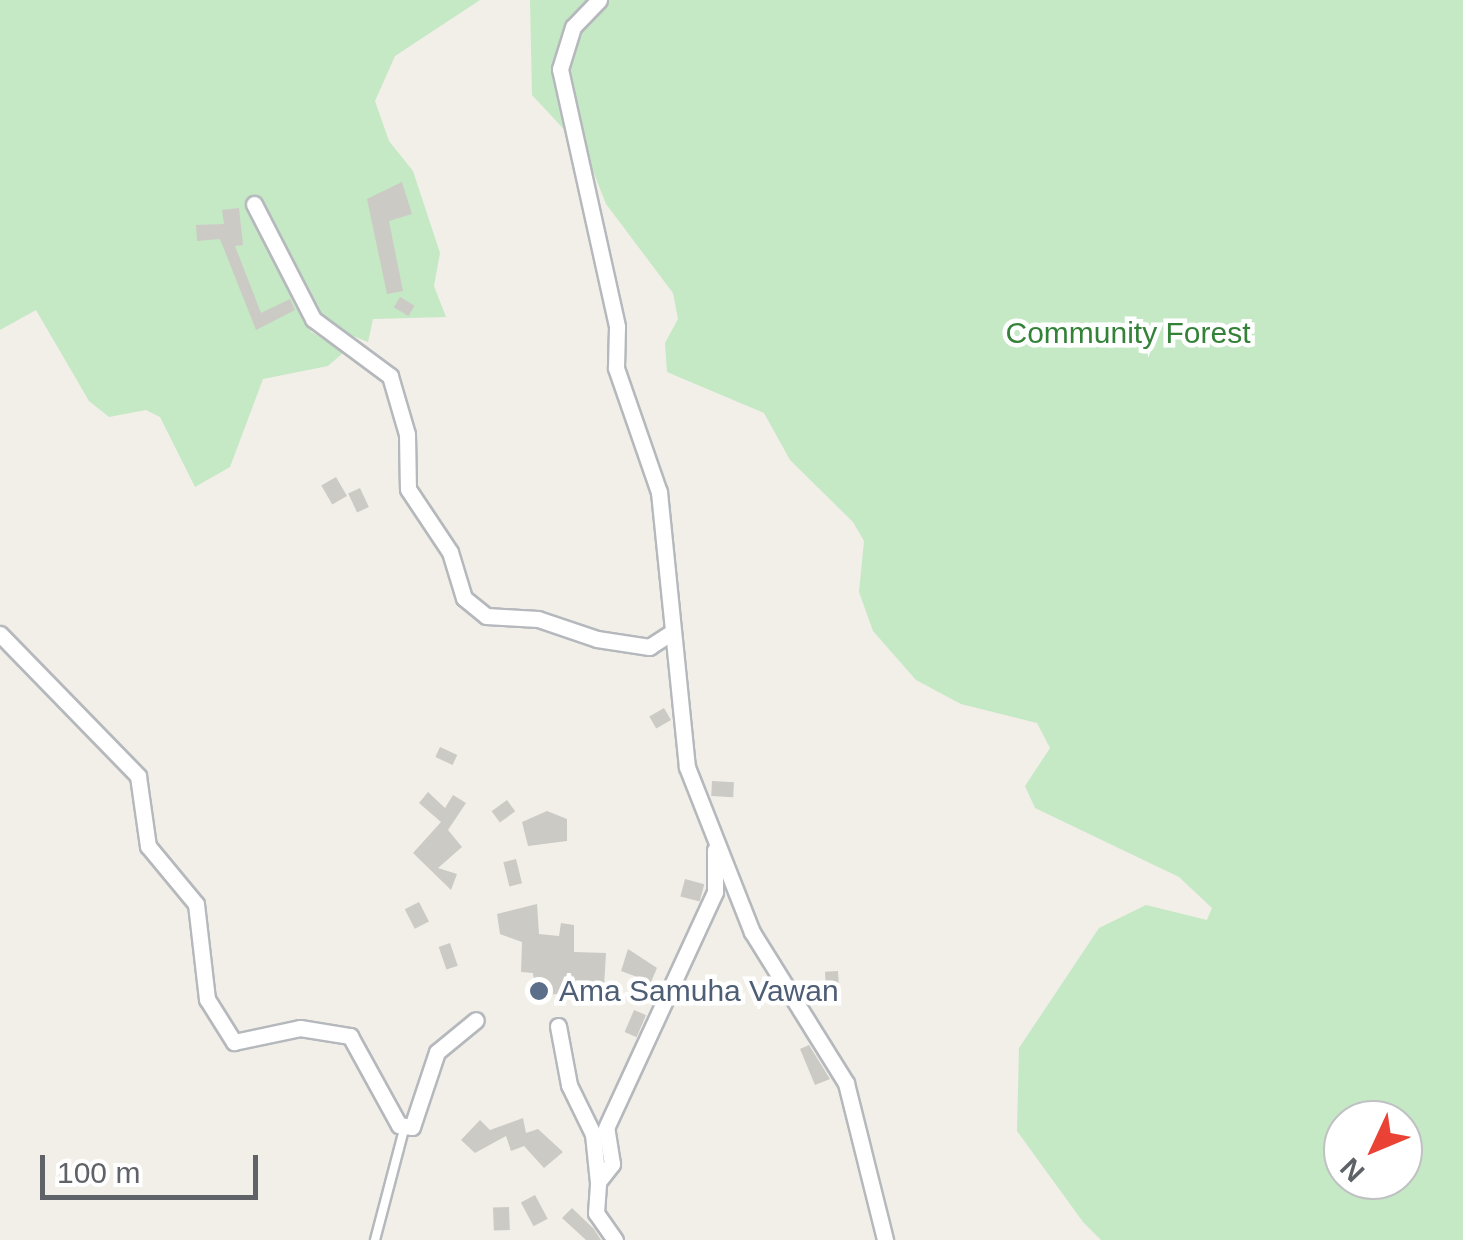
<!DOCTYPE html>
<style>
body{margin:0}
#map{position:relative;width:1463px;height:1240px;overflow:hidden;background:#f1efe8;font-family:Arial,sans-serif}
div>[style]{position:absolute}
.green>*{inset:0;background:#c5e8c5}
.building>*{inset:0;background:#cccac5;transform-origin:0 0}
.roads{filter:drop-shadow(2px 0 #b5b8bc) drop-shadow(-2px 0 #b5b8bc) drop-shadow(0 2px #b5b8bc) drop-shadow(0 -2px #b5b8bc)}
.lane>*{height:8px;margin:-4px;padding:0 4px;transform-origin:4px;border-radius:4px;background:#fff}
.street>*{height:15px;margin:-7.5px;padding:0 7.5px;transform-origin:7.5px;border-radius:7.5px;background:#fff}
.dots>*{width:28px;height:28px;translate:-50% -50%;box-sizing:border-box;border:5px solid #fff;border-radius:50%}
span{translate:-50% -50%;white-space:nowrap;text-align:center;line-height:1.15;-webkit-text-stroke:9px #fff;paint-order:stroke}
.park-label{font-size:30px;color:#348238}
.service-label{font-size:30px;color:#4e5e75}
.left{translate:0 -50%;text-align:left}
.north{position:absolute;left:1323px;top:1100px;width:100px;height:100px;box-sizing:border-box;background:#fff;border:2px solid #bfc1c3;border-radius:50%;rotate:226deg;font-size:28px;font-weight:700;line-height:40px;text-align:center;color:#5f6368}
.north::after{content:'';display:block;margin:auto;width:35px;height:45px;background:#ea4335;clip-path:polygon(50% 0,100% 100%,50% 72%,0 100%)}
.scale{position:absolute;left:40px;top:1155px;width:218px;height:45px;box-sizing:border-box;border:5px solid #5f6368;border-top:0;padding-left:12px;font-size:30px;line-height:35px;white-space:nowrap;color:#5f6368;-webkit-text-stroke:8px #fff;paint-order:stroke}
</style>
<div id="map">
<div class="green">
<div style="clip-path:polygon(0 0,480px 0,395px 56px,375px 101px,389px 141px,413px 171px,440px 253px,434px 286px,446px 317px,373px 319px,368px 342px,328px 326px,310px 331px,344px 352px,328px 366px,263px 379px,230px 467px,195px 487px,160px 417px,146px 410px,109px 417px,89px 401px,36px 310px,0 330px)"></div>
<div style="clip-path:polygon(evenodd,530px 0,1463px 0,1463px 1240px,1101px 1240px,1083px 1222px,1017px 1131px,1019px 1048px,1099px 928px,1146px 905px,1207px 920px,1212px 908px,1179px 877px,1035px 808px,1025px 786px,1050px 748px,1037px 723px,961px 704px,916px 680px,873px 631px,859px 592px,864px 541px,853px 522px,790px 460px,764px 413px,667px 372px,665px 343px,678px 319px,673px 293px,606px 204px,586px 153px,532px 95px,530px 0,1343px 1120px,1403px 1120px,1403px 1180px,1343px 1180px,1343px 1120px)"></div>
</div>
<div class="building">
<div style="clip-path:polygon(402px 182px,412px 214px,389px 221px,403px 291px,387px 294px,367px 199px)"></div>
<div style="clip-path:polygon(239px 208px,243px 245px,235px 246px,261px 313px,290px 299px,295px 310px,256px 330px,220px 239px,197px 241px,196px 225px,224px 224px,222px 210px)"></div>
<div style="left:400px;top:297px;width:17px;height:12px;rotate:31deg"></div>
<div style="left:336px;top:477px;width:22px;height:17px;rotate:60deg"></div>
<div style="left:360px;top:488px;width:21px;height:13px;rotate:65deg"></div>
<div style="left:664px;top:708px;width:14px;height:17px;rotate:60deg"></div>
<div style="left:440px;top:747px;width:19px;height:11px;rotate:25deg"></div>
<div style="left:712px;top:781px;width:22px;height:15px;rotate:3deg"></div>
<div style="clip-path:polygon(428px 792px,445px 808px,453px 795px,466px 803px,448px 830px,462px 847px,438px 868px,457px 874px,451px 890px,413px 853px,441px 822px,419px 803px)"></div>
<div style="left:507px;top:800px;width:14px;height:19px;rotate:54deg"></div>
<div style="clip-path:polygon(547px 811px,567px 819px,567px 841px,528px 846px,522px 822px)"></div>
<div style="left:516px;top:859px;width:25px;height:13px;rotate:76deg"></div>
<div style="left:685px;top:879px;width:20px;height:18px;rotate:15deg"></div>
<div style="left:419px;top:902px;width:22px;height:16px;rotate:63deg"></div>
<div style="clip-path:polygon(537px 904px,539px 934px,559px 936px,561px 923px,574px 925px,574px 952px,606px 953px,604px 987px,536px 997px,533px 973px,521px 972px,522px 942px,500px 934px,497px 914px)"></div>
<div style="left:450px;top:943px;width:24px;height:12px;rotate:71deg"></div>
<div style="clip-path:polygon(628px 949px,657px 968px,651px 982px,621px 971px)"></div>
<div style="left:838px;top:971px;width:22px;height:13px;rotate:87deg"></div>
<div style="left:634px;top:1010px;width:13px;height:24px;rotate:23deg"></div>
<div style="clip-path:polygon(809px 1045px,830px 1079px,815px 1085px,800px 1049px)"></div>
<div style="clip-path:polygon(523px 1118px,526px 1133px,538px 1129px,563px 1152px,544px 1168px,524px 1146px,511px 1151px,506px 1136px,475px 1153px,461px 1140px,480px 1120px,490px 1130px)"></div>
<div style="left:535px;top:1195px;width:27px;height:16px;rotate:62deg"></div>
<div style="left:509px;top:1207px;width:23px;height:16px;rotate:88deg"></div>
<div style="clip-path:polygon(572px 1208px,594px 1229px,601px 1240px,586px 1240px,562px 1218px)"></div>
</div>
<div class="roads">
<div class="lane">
<div style="left:375px;top:1240px;width:118px;rotate:-75.3deg"></div>
</div>
<div class="street">
<div style="left:599px;top:0;width:37px;rotate:134deg"></div>
<div style="left:573px;top:27px;width:44px;rotate:107.2deg"></div>
<div style="left:560px;top:69px;width:264px;rotate:77.5deg"></div>
<div style="left:617px;top:327px;width:41px;rotate:91.4deg"></div>
<div style="left:616px;top:368px;width:131px;rotate:70.9deg"></div>
<div style="left:659px;top:492px;width:276px;rotate:84.2deg"></div>
<div style="left:687px;top:767px;width:177px;rotate:68.5deg"></div>
<div style="left:752px;top:932px;width:178px;rotate:58.1deg"></div>
<div style="left:846px;top:1083px;width:162px;rotate:76deg"></div>
<div style="left:254px;top:204px;width:129px;rotate:62.8deg"></div>
<div style="left:313px;top:319px;width:96px;rotate:36.5deg"></div>
<div style="left:390px;top:376px;width:60px;rotate:73.7deg"></div>
<div style="left:407px;top:434px;width:55px;rotate:89deg"></div>
<div style="left:408px;top:489px;width:76px;rotate:56.3deg"></div>
<div style="left:450px;top:552px;width:48px;rotate:73.1deg"></div>
<div style="left:464px;top:598px;width:28px;rotate:39deg"></div>
<div style="left:486px;top:616px;width:52px;rotate:3.3deg"></div>
<div style="left:538px;top:619px;width:62px;rotate:18.7deg"></div>
<div style="left:597px;top:639px;width:53px;rotate:8.7deg"></div>
<div style="left:649px;top:647px;width:24px;rotate:-33deg"></div>
<div style="left:0;top:634px;width:198px;rotate:45.8deg"></div>
<div style="left:138px;top:776px;width:71px;rotate:81.9deg"></div>
<div style="left:148px;top:846px;width:75px;rotate:50.4deg"></div>
<div style="left:196px;top:904px;width:96px;rotate:83.4deg"></div>
<div style="left:207px;top:999px;width:51px;rotate:57.9deg"></div>
<div style="left:234px;top:1042px;width:67px;rotate:-12deg"></div>
<div style="left:300px;top:1028px;width:51px;rotate:9.1deg"></div>
<div style="left:350px;top:1036px;width:102px;rotate:61.2deg"></div>
<div style="left:399px;top:1125px;width:13px;rotate:9deg"></div>
<div style="left:412px;top:1127px;width:79px;rotate:-71.6deg"></div>
<div style="left:437px;top:1052px;width:50px;rotate:-39.4deg"></div>
<div style="left:558px;top:1026px;width:60px;rotate:79.4deg"></div>
<div style="left:569px;top:1085px;width:55px;rotate:63.9deg"></div>
<div style="left:593px;top:1134px;width:48px;rotate:84.1deg"></div>
<div style="left:615px;top:1240px;width:33px;rotate:-125deg"></div>
<div style="left:596px;top:1213px;width:31px;rotate:-86deg"></div>
<div style="left:598px;top:1182px;width:23px;rotate:-52deg"></div>
<div style="left:612px;top:1164px;width:36px;rotate:-99deg"></div>
<div style="left:606px;top:1128px;width:260px;rotate:-65.2deg"></div>
<div style="left:715px;top:892px;width:42px;rotate:-90deg"></div>
</div>
</div>
<div class="dots">
<div style="left:539px;top:991px;background:#5c6f8a"></div>
</div>
<div class="park-label">
<span style="left:1128px;top:333px">Community Forest</span>
</div>
<div class="service-label">
<span class="left" style="left:559px;top:991px">Ama Samuha Vawan</span>
</div>
<div class="north">N</div>
<div class="scale">100 m</div>
</div>
